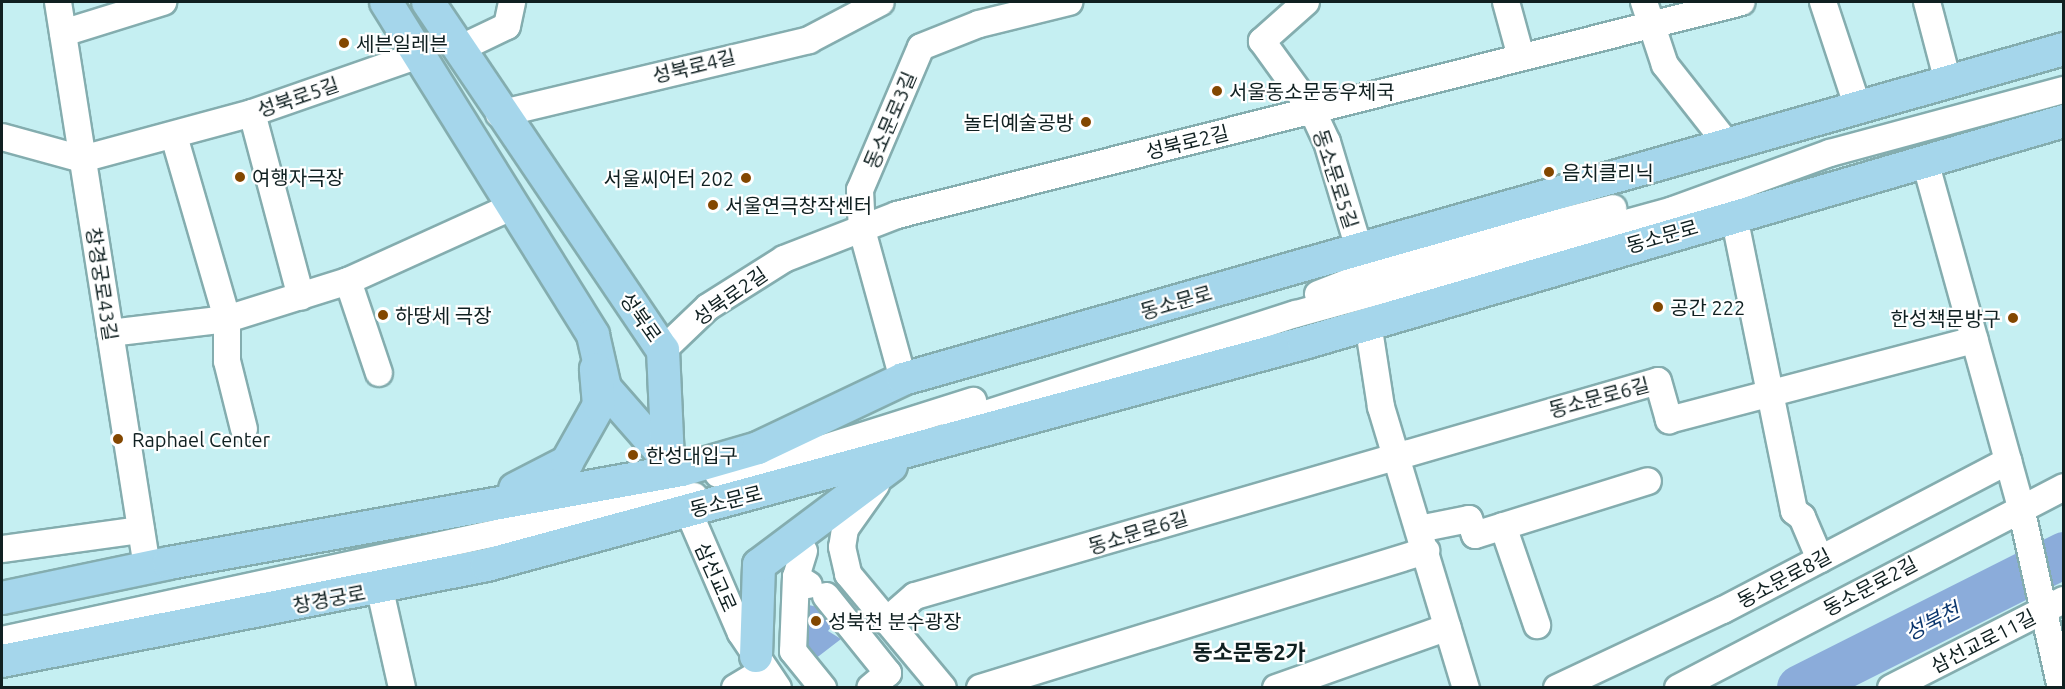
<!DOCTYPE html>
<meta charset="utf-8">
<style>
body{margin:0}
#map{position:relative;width:2065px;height:689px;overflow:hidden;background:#c5eff2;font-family:Ubuntu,"Noto Sans KR",sans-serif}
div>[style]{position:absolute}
.water>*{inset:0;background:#8bacda}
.river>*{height:46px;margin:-23px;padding:0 23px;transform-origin:23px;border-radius:23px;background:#8bacda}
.roads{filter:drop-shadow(2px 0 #84adaf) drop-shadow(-2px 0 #84adaf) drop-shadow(0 2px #84adaf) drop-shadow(0 -2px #84adaf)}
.minor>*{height:26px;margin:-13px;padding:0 13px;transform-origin:13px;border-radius:13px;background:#fff}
.major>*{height:32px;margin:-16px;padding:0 16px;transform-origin:16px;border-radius:16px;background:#a5d6eb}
.dots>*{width:16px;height:16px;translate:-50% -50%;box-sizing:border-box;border:3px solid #fff;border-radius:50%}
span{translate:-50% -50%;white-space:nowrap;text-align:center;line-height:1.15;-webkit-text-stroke:4.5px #fff;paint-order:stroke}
.poi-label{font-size:20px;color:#102021}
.left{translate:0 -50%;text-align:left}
.right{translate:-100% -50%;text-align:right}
.street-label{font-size:20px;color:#102021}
.water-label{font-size:21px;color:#0c376e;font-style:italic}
.quarter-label{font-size:22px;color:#102021;font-weight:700}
.frame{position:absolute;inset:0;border:3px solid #102021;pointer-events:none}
</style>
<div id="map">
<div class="water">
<div style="clip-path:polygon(805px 604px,829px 610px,834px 623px,828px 631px,841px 639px,815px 659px,805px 648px)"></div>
</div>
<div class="river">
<div style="left:1800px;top:688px;width:296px;rotate:-26.7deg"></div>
</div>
<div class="roads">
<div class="minor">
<div style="left:58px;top:2px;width:572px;rotate:81.05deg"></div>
<div style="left:1306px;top:2px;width:59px;rotate:138.4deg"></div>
<div style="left:1262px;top:41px;width:85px;rotate:54.1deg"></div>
<div style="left:1312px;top:110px;width:35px;rotate:65deg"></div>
<div style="left:1327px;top:142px;width:112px;rotate:73.3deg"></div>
<div style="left:1506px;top:2px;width:57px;rotate:74.7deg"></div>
<div style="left:1644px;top:2px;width:66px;rotate:71.6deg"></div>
<div style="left:1665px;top:65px;width:102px;rotate:51.8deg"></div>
<div style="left:1823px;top:2px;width:112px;rotate:71.7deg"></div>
<div style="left:1927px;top:2px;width:83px;rotate:75.3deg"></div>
<div style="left:63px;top:33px;width:105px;rotate:-17.2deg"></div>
<div style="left:459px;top:49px;width:53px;rotate:-25.6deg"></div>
<div style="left:507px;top:26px;width:25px;rotate:-78deg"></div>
<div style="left:252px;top:113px;width:190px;rotate:75.1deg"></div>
<div style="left:499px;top:114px;width:319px;rotate:-13.4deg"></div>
<div style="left:809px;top:40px;width:81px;rotate:-27.8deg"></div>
<div style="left:174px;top:136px;width:191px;rotate:73.8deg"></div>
<div style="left:227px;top:319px;width:127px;rotate:-17.4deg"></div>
<div style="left:348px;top:281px;width:181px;rotate:-24.4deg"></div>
<div style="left:2px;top:137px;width:83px;rotate:15.4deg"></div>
<div style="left:82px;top:159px;width:176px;rotate:-15.1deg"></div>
<div style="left:252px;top:113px;width:179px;rotate:-19.2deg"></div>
<div style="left:1925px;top:161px;width:360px;rotate:74.5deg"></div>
<div style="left:2021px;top:508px;width:184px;rotate:77.5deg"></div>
<div style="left:1734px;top:216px;width:301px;rotate:78.5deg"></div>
<div style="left:1794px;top:511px;width:10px;rotate:37deg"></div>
<div style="left:1802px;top:517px;width:46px;rotate:66.8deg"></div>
<div style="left:348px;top:281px;width:97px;rotate:71.4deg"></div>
<div style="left:1318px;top:294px;width:72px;rotate:-21.2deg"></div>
<div style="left:1385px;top:268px;width:236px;rotate:-14.7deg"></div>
<div style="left:1368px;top:323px;width:85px;rotate:81.2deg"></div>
<div style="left:1381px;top:407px;width:294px;rotate:73.2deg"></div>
<div style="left:110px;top:333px;width:118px;rotate:-6.8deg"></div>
<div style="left:227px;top:319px;width:42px;rotate:90deg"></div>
<div style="left:227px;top:361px;width:70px;rotate:76deg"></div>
<div style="left:663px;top:350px;width:62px;rotate:-43.7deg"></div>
<div style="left:708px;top:307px;width:90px;rotate:-32.3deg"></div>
<div style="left:784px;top:259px;width:121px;rotate:-21.3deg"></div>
<div style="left:897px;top:215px;width:871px;rotate:-14.15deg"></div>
<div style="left:903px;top:379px;width:155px;rotate:-105.4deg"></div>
<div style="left:862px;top:230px;width:40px;rotate:-92.9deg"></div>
<div style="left:860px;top:190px;width:155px;rotate:-66.9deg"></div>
<div style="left:921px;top:47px;width:62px;rotate:-21.6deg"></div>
<div style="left:979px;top:24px;width:93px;rotate:-13.7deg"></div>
<div style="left:955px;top:424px;width:358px;rotate:-17.9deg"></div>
<div style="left:1296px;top:314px;width:391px;rotate:-15.4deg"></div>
<div style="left:1673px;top:210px;width:167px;rotate:-20deg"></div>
<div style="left:1830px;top:153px;width:242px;rotate:-15.1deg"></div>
<div style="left:718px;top:474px;width:77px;rotate:-12deg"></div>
<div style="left:793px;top:458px;width:189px;rotate:-17.6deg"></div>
<div style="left:876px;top:485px;width:54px;rotate:125.2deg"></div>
<div style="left:845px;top:529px;width:18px;rotate:99deg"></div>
<div style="left:842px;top:547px;width:28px;rotate:77deg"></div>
<div style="left:848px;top:574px;width:148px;rotate:50.2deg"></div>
<div style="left:681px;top:494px;width:151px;rotate:66.7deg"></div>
<div style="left:741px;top:633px;width:66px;rotate:56.1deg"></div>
<div style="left:1503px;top:526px;width:105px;rotate:71deg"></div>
<div style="left:1419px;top:529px;width:51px;rotate:-11.3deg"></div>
<div style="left:1469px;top:519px;width:17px;rotate:69deg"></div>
<div style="left:1475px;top:535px;width:181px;rotate:-17.3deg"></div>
<div style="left:2px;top:549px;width:140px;rotate:-7.8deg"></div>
<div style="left:804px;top:551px;width:27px;rotate:107deg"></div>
<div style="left:796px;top:577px;width:15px;rotate:32deg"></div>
<div style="left:796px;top:577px;width:74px;rotate:92.3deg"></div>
<div style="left:793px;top:651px;width:48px;rotate:51deg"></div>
<div style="left:380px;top:590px;width:100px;rotate:77.3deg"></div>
<div style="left:826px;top:596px;width:99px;rotate:51.2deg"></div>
<div style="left:888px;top:673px;width:23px;rotate:140deg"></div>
<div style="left:886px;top:621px;width:38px;rotate:-41deg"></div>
<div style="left:915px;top:596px;width:773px;rotate:-16.14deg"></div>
<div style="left:1658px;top:381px;width:41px;rotate:74.2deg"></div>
<div style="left:1669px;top:420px;width:316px;rotate:-14.7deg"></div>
<div style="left:2px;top:640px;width:628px;rotate:-12.22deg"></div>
<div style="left:616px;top:507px;width:79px;rotate:-8deg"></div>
<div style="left:735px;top:688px;width:35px;rotate:-31deg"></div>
<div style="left:980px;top:688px;width:467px;rotate:-17.1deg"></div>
<div style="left:1276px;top:688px;width:182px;rotate:-19.5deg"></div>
<div style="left:1557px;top:688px;width:183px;rotate:-25.2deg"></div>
<div style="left:1723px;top:610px;width:322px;rotate:-27.6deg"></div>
<div style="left:1678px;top:688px;width:435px;rotate:-27.5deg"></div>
<div style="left:1891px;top:688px;width:194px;rotate:-27deg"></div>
</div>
<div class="major">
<div style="left:386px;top:2px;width:392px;rotate:58.1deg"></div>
<div style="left:593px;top:335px;width:54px;rotate:77.2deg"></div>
<div style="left:605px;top:388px;width:96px;rotate:48.8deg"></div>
<div style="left:428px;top:2px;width:420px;rotate:56deg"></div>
<div style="left:663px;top:350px;width:110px;rotate:87.4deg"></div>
<div style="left:515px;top:489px;width:59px;rotate:-27.4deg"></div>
<div style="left:567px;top:462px;width:65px;rotate:-60.7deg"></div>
<div style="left:599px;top:405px;width:36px;rotate:-95deg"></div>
<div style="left:2px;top:598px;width:171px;rotate:-11.8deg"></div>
<div style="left:169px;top:563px;width:521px;rotate:-10.28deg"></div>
<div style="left:682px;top:470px;width:79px;rotate:-16.1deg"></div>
<div style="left:758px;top:448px;width:161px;rotate:-25.4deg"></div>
<div style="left:903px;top:379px;width:1207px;rotate:-15.87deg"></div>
<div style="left:756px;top:656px;width:91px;rotate:-88.1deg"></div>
<div style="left:759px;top:565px;width:165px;rotate:-36.9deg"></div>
<div style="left:2px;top:661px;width:494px;rotate:-11.2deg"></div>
<div style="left:487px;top:565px;width:847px;rotate:-15.2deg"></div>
<div style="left:1304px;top:343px;width:792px;rotate:-16.28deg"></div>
</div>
</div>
<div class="dots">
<div style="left:344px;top:43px;background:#834700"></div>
<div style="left:1217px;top:91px;background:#834700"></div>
<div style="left:1086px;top:122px;background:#834700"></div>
<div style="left:1549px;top:172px;background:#834700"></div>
<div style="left:240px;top:177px;background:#834700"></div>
<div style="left:746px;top:178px;background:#834700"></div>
<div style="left:713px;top:205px;background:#834700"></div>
<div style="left:1658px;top:307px;background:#834700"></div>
<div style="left:383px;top:315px;background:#834700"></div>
<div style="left:2013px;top:318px;background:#834700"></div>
<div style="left:118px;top:439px;background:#834700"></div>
<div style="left:633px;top:455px;background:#834700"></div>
<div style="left:816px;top:621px;background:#834700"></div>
</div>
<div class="poi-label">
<span class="left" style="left:356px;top:43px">세븐일레븐</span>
<span class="left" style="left:1229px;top:91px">서울동소문동우체국</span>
<span class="right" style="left:1074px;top:122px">놀터예술공방</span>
<span class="left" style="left:1562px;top:172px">음치클리닉</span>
<span class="left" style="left:252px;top:177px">여행자극장</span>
<span class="right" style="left:734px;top:178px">서울씨어터 202</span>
<span class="left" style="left:725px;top:205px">서울연극창작센터</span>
<span class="left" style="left:1670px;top:307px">공간 222</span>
<span class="left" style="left:395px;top:315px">하땅세 극장</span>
<span class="right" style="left:2001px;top:318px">한성책문방구</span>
<span class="left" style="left:132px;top:439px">Raphael Center</span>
<span class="left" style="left:646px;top:455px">한성대입구</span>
<span class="left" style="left:828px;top:621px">성북천 분수광장</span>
</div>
<div class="street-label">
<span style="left:694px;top:66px;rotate:-14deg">성북로4길</span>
<span style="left:298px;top:97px;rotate:-19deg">성북로5길</span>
<span style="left:890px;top:120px;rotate:-67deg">동소문로3길</span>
<span style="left:1187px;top:142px;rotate:-14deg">성북로2길</span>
<span style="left:1336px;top:179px;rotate:72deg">동소문로5길</span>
<span style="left:1662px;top:236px;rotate:-16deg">동소문로</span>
<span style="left:102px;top:284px;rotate:81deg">창경궁로43길</span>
<span style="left:730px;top:296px;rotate:-35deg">성북로2길</span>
<span style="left:1176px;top:302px;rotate:-16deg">동소문로</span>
<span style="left:641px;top:317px;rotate:55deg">성북로</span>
<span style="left:1599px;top:397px;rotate:-15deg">동소문로6길</span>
<span style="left:726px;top:501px;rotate:-14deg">동소문로</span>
<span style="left:1138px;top:532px;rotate:-17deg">동소문로6길</span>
<span style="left:716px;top:577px;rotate:66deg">삼선교로</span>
<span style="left:1784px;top:578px;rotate:-28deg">동소문로8길</span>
<span style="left:1870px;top:586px;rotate:-28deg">동소문로2길</span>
<span style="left:329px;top:599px;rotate:-11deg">창경궁로</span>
<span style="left:1983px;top:641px;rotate:-27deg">삼선교로11길</span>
</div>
<div class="water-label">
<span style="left:1932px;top:621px;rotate:-27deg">성북천</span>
</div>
<div class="quarter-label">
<span style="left:1249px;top:652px">동소문동2가</span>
</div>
<div class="frame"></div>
</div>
